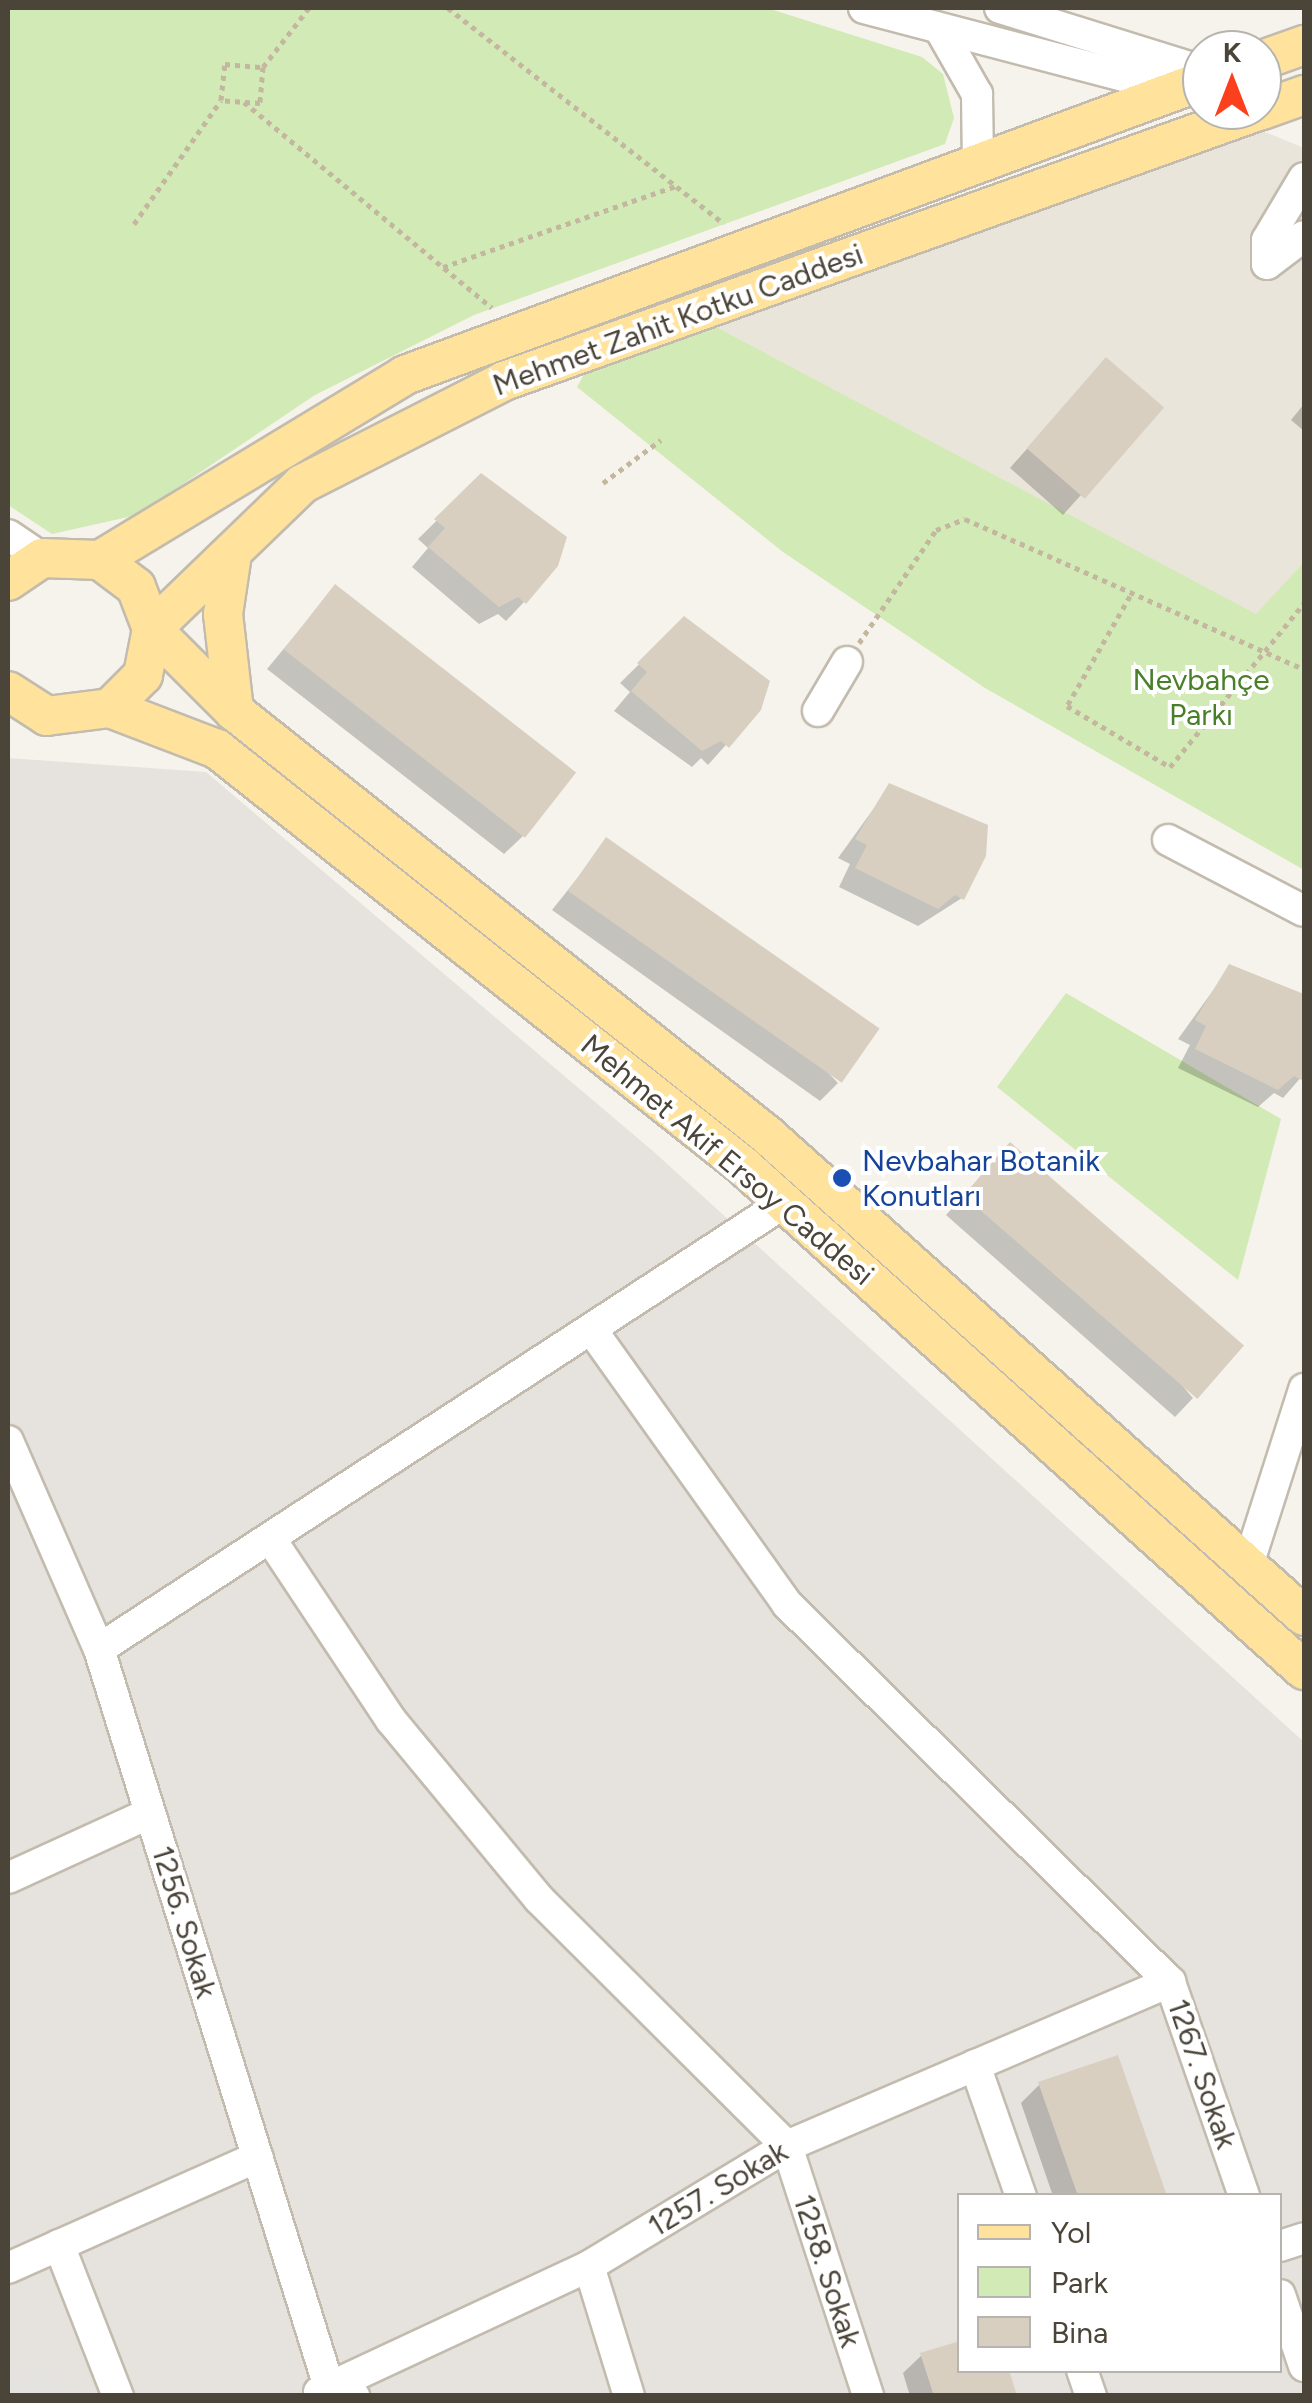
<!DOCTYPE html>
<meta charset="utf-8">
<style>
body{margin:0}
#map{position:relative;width:1312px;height:2403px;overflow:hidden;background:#f6f3ec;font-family:Figtree,sans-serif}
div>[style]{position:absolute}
.residential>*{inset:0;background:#eae5da}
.industrial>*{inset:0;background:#e6e2dd}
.green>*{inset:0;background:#d2eab5}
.parking>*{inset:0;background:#e5e3e0}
.shadow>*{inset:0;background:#0003}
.building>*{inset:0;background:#d8cfc1;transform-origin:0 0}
.path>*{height:5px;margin-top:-2.5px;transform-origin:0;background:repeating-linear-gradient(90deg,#c4b79f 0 5px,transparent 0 10px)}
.roads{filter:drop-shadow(2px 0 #c2bbae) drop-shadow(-2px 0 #c2bbae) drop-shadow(0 2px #c2bbae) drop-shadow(0 -2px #c2bbae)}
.minor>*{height:30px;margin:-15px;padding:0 15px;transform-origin:15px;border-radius:15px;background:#fff}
.major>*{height:38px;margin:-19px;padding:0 19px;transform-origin:19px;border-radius:19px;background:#ffe39c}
.dots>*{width:28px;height:28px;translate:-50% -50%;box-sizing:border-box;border:5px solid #fff;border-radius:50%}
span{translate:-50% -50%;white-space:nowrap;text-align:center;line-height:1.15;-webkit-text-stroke:8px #fff;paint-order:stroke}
.street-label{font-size:30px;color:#4b4439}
.park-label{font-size:30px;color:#4a7f2a}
.transit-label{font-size:30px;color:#164399}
.left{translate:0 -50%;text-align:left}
.frame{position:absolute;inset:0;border:10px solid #4b4439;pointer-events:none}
.legend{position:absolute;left:957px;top:2193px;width:325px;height:180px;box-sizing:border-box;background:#fff;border:2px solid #b7b4b0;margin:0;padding:12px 18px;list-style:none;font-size:30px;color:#4b4439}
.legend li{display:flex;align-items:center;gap:20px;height:50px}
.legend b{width:50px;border:2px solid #b7b4b0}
.north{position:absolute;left:1182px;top:30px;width:100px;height:100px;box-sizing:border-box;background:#fff;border:2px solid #b7b4b0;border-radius:50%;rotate:0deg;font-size:28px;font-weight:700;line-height:40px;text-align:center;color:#4b4439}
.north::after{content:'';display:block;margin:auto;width:35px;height:45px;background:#fc3f1d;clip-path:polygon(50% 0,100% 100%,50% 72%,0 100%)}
</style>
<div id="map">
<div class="residential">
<div style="clip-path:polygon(1260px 130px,1304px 148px,1304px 562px,1256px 615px,709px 323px)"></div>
</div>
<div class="industrial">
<div style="clip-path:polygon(evenodd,8px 758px,206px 772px,654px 1152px,1304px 1742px,1304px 2395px,8px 2395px,8px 758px,959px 2196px,1280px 2196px,1280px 2370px,959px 2370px,959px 2196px)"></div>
</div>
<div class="green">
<div style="clip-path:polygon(8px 8px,767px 8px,922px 57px,943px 74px,954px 118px,945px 144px,474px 315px,315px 395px,137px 515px,52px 534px,8px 505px)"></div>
<div style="clip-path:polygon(709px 323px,1256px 614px,1304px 562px,1304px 870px,985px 688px,783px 552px,577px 387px,587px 369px)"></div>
<div style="clip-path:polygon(1066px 993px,1281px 1119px,1238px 1280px,997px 1087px)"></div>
</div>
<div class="parking">
<div style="clip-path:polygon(52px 2358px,70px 2395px,8px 2395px,8px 2364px,14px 2376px)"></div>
</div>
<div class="shadow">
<div style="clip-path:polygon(1088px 379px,1160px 407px,1063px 515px,1010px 468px)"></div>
<div style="clip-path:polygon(1304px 404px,1304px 431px,1291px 420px)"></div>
<div style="clip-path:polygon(482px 476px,524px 602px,506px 621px,498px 614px,479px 624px,412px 567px,428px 548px,418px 539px)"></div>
<div style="clip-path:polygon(335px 587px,523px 836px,504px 854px,267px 669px)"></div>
<div style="clip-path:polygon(684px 620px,758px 709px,708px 765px,701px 758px,692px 767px,614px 711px,630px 692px,620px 683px)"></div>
<div style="clip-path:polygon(890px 786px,962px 898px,918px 926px,839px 887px,850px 864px,838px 858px)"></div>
<div style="clip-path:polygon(607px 841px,838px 1083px,820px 1101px,552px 910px)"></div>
<div style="clip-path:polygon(1230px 967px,1304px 998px,1304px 1074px,1283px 1098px,1274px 1093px,1258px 1107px,1178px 1068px,1190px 1045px,1178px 1039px)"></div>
<div style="clip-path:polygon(992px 1164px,1193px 1398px,1175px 1417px,946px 1215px)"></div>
<div style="clip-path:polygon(1040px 2084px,1164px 2196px,1053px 2196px,1021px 2103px)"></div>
<div style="clip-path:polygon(922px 2355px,959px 2370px,1014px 2396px,910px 2396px,903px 2373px)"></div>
</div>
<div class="building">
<div style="left:1106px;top:357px;width:77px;height:121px;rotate:41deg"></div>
<div style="clip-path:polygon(481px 473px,567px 537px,558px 566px,526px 604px,518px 597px,499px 607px,428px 547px,445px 528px,434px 519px)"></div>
<div style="left:335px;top:584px;width:306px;height:83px;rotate:38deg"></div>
<div style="clip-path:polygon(684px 616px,770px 681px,761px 710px,729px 748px,721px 741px,702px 751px,631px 691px,647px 672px,637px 663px)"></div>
<div style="clip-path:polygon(889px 783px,988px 825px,986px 856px,964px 900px,955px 895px,938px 909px,855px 868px,867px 845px,855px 839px)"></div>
<div style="left:606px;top:837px;width:334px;height:66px;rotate:35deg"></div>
<div style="clip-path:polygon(1229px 964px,1304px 994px,1304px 1081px,1294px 1076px,1278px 1090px,1195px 1049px,1206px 1026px,1195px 1020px)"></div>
<div style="left:1010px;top:1142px;width:310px;height:71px;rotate:41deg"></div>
<div style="clip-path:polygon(1118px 2055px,1167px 2196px,1078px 2196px,1038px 2082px)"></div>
<div style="clip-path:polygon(960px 2341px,960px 2370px,1009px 2370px,1017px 2396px,934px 2396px,920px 2353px)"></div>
</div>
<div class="path">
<div style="left:448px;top:8px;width:350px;rotate:38deg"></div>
<div style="left:225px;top:64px;width:38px;rotate:5deg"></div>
<div style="left:263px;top:67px;width:36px;rotate:95deg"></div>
<div style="left:260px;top:103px;width:39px;rotate:-176deg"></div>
<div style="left:221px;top:100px;width:36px;rotate:-84deg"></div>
<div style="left:263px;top:67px;width:75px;rotate:-52.1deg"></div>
<div style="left:244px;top:102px;width:322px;rotate:39.7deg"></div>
<div style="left:134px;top:224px;width:151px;rotate:-54.9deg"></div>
<div style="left:443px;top:267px;width:247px;rotate:-19.2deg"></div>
<div style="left:603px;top:483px;width:72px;rotate:-36.6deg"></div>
<div style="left:1130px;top:596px;width:127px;rotate:119.8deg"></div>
<div style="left:1067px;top:706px;width:120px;rotate:30.6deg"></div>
<div style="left:1170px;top:767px;width:212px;rotate:-50.7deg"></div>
<div style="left:859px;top:643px;width:137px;rotate:-55.7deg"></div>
<div style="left:936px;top:530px;width:31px;rotate:-21deg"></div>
<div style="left:965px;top:519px;width:371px;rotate:23.9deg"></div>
</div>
<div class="roads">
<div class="minor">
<div style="left:864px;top:8px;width:327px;rotate:14.7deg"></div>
<div style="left:1000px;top:8px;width:212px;rotate:17.3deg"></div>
<div style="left:941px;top:31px;width:73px;rotate:60.3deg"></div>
<div style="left:977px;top:94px;width:70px;rotate:89.2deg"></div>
<div style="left:1304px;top:178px;width:72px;rotate:120.8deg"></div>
<div style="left:1267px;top:240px;width:24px;rotate:90deg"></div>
<div style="left:1267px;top:264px;width:46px;rotate:-37.1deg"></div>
<div style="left:8px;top:535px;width:41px;rotate:34.1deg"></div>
<div style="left:818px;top:711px;width:57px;rotate:-59.4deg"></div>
<div style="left:1168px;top:840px;width:153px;rotate:27.6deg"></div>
<div style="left:591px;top:1329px;width:338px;rotate:54.5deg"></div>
<div style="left:787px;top:1604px;width:538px;rotate:44.62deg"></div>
<div style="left:8px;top:1441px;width:227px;rotate:66.4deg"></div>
<div style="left:99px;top:1649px;width:773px;rotate:72.69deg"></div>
<div style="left:329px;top:2387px;width:27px;rotate:20deg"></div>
<div style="left:270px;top:1538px;width:219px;rotate:56.4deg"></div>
<div style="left:391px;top:1720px;width:232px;rotate:50.4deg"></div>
<div style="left:539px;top:1899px;width:350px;rotate:44.9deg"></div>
<div style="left:787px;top:2146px;width:263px;rotate:72deg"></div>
<div style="left:1248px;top:1565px;width:185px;rotate:-72.3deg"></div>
<div style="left:99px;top:1649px;width:817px;rotate:-33.07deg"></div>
<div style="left:8px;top:1878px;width:156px;rotate:-24.6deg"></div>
<div style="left:975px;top:2065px;width:139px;rotate:70.7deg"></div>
<div style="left:59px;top:2245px;width:162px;rotate:68.7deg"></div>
<div style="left:1280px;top:2246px;width:25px;rotate:-18deg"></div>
<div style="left:8px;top:2268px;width:273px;rotate:-24deg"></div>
<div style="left:1280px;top:2295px;width:75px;rotate:71.3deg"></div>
<div style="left:1082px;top:2370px;width:28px;rotate:71deg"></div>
<div style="left:319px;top:2392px;width:298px;rotate:-25deg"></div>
<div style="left:629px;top:2396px;width:136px;rotate:-107.1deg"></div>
<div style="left:589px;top:2266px;width:232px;rotate:-31.2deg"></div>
<div style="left:787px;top:2146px;width:417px;rotate:-23.2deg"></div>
<div style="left:1170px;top:1982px;width:226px;rotate:70.9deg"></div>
</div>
<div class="major">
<div style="left:1262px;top:60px;width:45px;rotate:-19.7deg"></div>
<div style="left:1262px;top:110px;width:45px;rotate:-19.7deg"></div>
<div style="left:232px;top:554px;width:61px;rotate:98.5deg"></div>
<div style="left:223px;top:614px;width:98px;rotate:83.5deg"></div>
<div style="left:100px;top:560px;width:357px;rotate:-31.2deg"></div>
<div style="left:405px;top:375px;width:849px;rotate:-20.25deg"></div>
<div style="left:8px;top:581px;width:41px;rotate:-34.1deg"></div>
<div style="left:42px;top:558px;width:58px;rotate:2deg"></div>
<div style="left:100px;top:560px;width:45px;rotate:36.9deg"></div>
<div style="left:136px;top:587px;width:45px;rotate:69.1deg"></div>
<div style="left:152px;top:629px;width:47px;rotate:101.1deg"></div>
<div style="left:143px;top:675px;width:47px;rotate:135deg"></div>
<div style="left:110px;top:708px;width:64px;rotate:172.8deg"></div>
<div style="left:47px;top:716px;width:46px;rotate:-147.3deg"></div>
<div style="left:152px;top:629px;width:116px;rotate:45deg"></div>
<div style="left:234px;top:711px;width:680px;rotate:38.49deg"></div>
<div style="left:766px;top:1134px;width:722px;rotate:41.86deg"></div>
<div style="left:152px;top:629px;width:209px;rotate:-44deg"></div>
<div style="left:302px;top:484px;width:227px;rotate:-27deg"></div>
<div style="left:504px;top:381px;width:804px;rotate:-19.7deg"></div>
<div style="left:110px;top:708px;width:115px;rotate:21deg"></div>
<div style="left:217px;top:749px;width:668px;rotate:38.38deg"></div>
<div style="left:741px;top:1164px;width:757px;rotate:41.95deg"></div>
</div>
</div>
<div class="dots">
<div style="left:842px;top:1178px;background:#1a4fb4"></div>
</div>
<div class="street-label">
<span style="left:678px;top:320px;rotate:-20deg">Mehmet Zahit Kotku Caddesi</span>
<span style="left:727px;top:1160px;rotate:40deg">Mehmet Akif Ersoy Caddesi</span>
<span style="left:184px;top:1922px;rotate:73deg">1256. Sokak</span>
<span style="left:1202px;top:2074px;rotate:71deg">1267. Sokak</span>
<span style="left:718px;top:2189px;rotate:-31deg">1257. Sokak</span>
<span style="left:827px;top:2271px;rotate:72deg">1258. Sokak</span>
</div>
<div class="park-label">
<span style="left:1201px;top:697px">Nevbahçe<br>Parkı</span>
</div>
<div class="transit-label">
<span class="left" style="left:862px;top:1178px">Nevbahar Botanik<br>Konutları</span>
</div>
<div class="frame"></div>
<ul class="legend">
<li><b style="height:12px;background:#ffe39c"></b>Yol</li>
<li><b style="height:28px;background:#d2eab5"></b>Park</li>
<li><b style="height:28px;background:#d8cfc1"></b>Bina</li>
</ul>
<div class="north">K</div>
</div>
